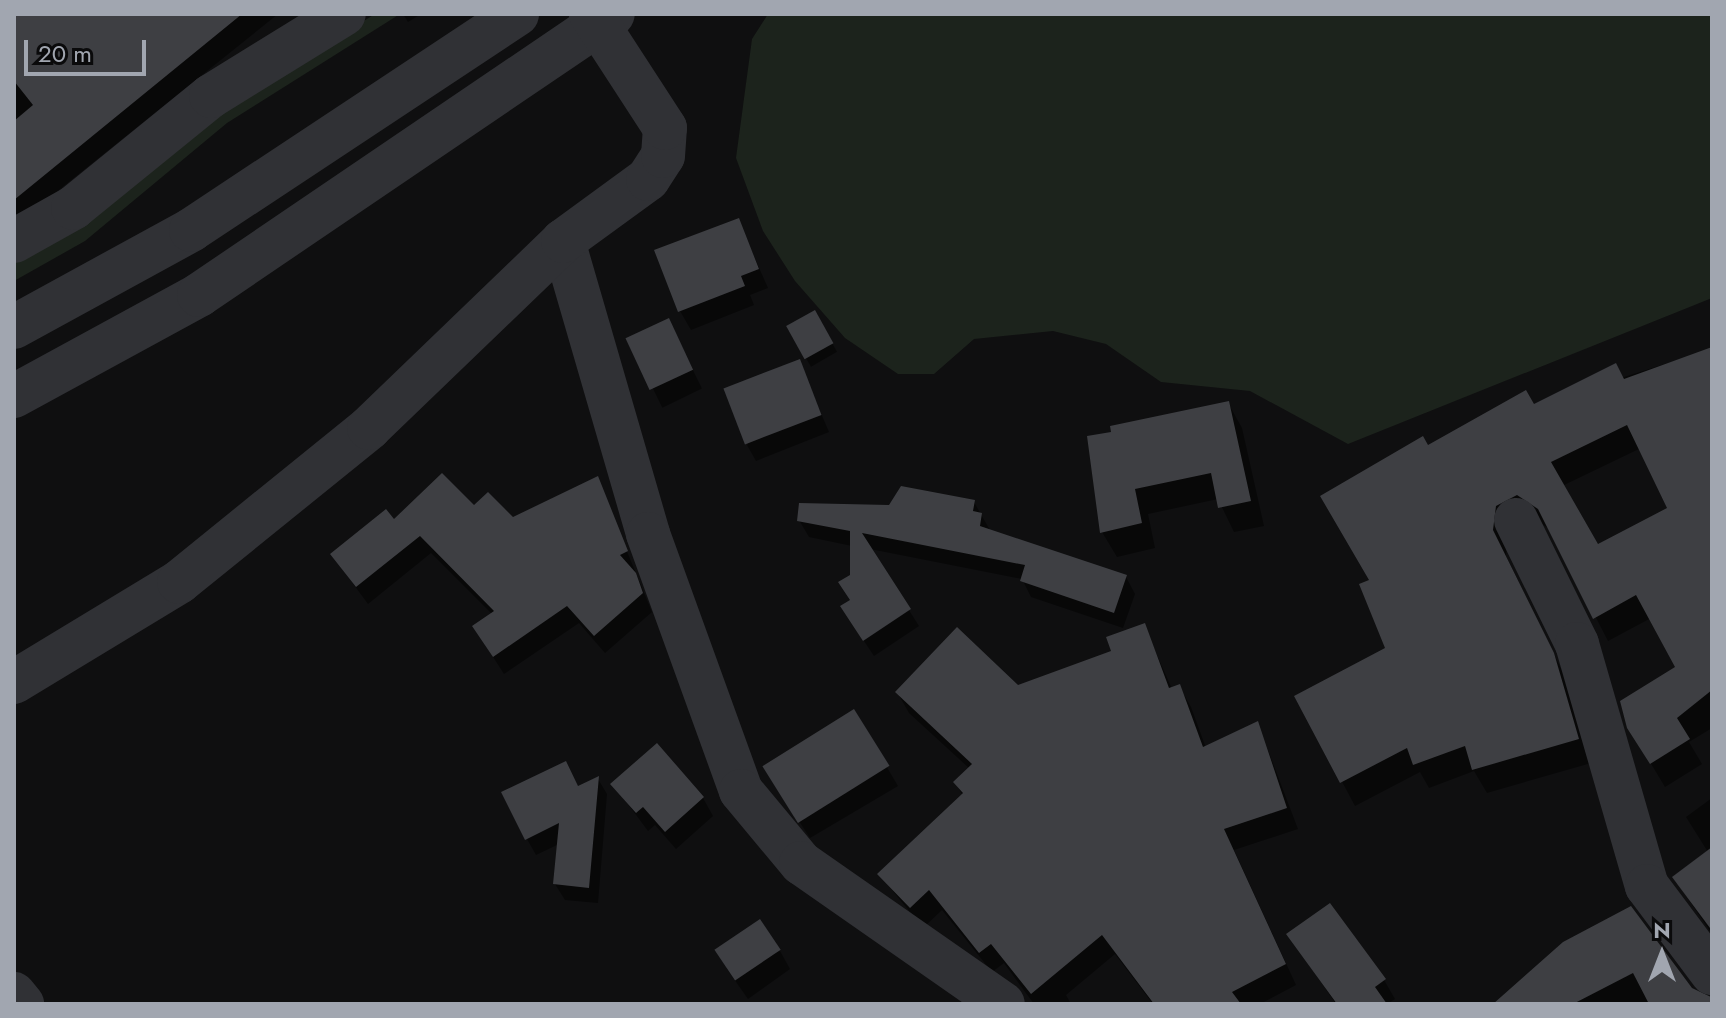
<!DOCTYPE html>
<style>
body{margin:0}
#map{position:relative;width:1726px;height:1018px;overflow:hidden;background:#0f0f10;font-family:Jost,sans-serif}
div>[style]{position:absolute}
.green>*{inset:0;background:#1c231c}
.shadow>*{inset:0;background:#0007;transform-origin:0 0}
.building>*{inset:0;background:#3e3f43;transform-origin:0 0}
.minor>*{height:44px;margin:-22px;padding:0 22px;transform-origin:22px;border-radius:22px;background:#303135}
span{translate:-50% -50%;white-space:nowrap;text-align:center;line-height:1.15;-webkit-text-stroke:6px #0a0a0b;paint-order:stroke}
.frame{position:absolute;inset:0;border:16px solid #a1a6b0;pointer-events:none}
.north{position:absolute;left:1622px;top:914px;width:80px;height:80px;-webkit-text-stroke:6px #0a0a0b;paint-order:stroke;rotate:0deg;font-size:22px;font-weight:700;line-height:32px;text-align:center;color:#a1a6b0}
.north::after{content:'';display:block;margin:auto;width:28px;height:36px;background:#a1a6b0;clip-path:polygon(50% 0,100% 100%,50% 72%,0 100%)}
.scale{position:absolute;left:24px;top:40px;width:122px;height:36px;box-sizing:border-box;border:4px solid #a1a6b0;border-top:0;padding-left:10px;font-size:24px;line-height:28px;white-space:nowrap;color:#a1a6b0;-webkit-text-stroke:6px #0a0a0b;paint-order:stroke}
</style>
<div id="map">
<div class="green">
<div style="clip-path:polygon(375px 14px,400px 14px,227px 123px,85px 241px,14px 281px,14px 262px,221px 109px)"></div>
<div style="clip-path:polygon(768px 14px,1712px 14px,1712px 298px,1348px 444px,1250px 391px,1161px 382px,1106px 344px,1053px 331px,974px 339px,934px 374px,898px 374px,845px 338px,795px 281px,763px 231px,736px 158px,752px 39px)"></div>
</div>
<div class="shadow">
<div style="clip-path:polygon(19px 14px,278px 14px,14px 226px,14px 18px)"></div>
<div style="clip-path:polygon(403px 14px,421px 14px,408px 22px)"></div>
<div style="clip-path:polygon(738px 220px,768px 288px,750px 295px,754px 305px,691px 330px,680px 311px)"></div>
<div style="left:814px;top:312px;width:46px;height:30px;rotate:60deg"></div>
<div style="left:669px;top:321px;width:75px;height:44px;rotate:64deg"></div>
<div style="clip-path:polygon(evenodd,1712px 349px,1712px 728px,1689px 742px,1702px 764px,1665px 787px,1644px 752px,1677px 668px,1651px 618px,1608px 641px,1551px 530px,1533px 518px,1508px 531px,1506px 556px,1566px 679px,1591px 763px,1487px 793px,1474px 771px,1429px 788px,1420px 772px,1355px 806px,1297px 697px,1388px 649px,1372px 581px,1427px 448px,1533px 406px,1712px 349px,1641px 448px,1670px 509px,1597px 547px,1562px 486px,1641px 448px)"></div>
<div style="clip-path:polygon(799px 362px,829px 432px,756px 461px,747px 445px)"></div>
<div style="clip-path:polygon(1228px 403px,1242px 428px,1264px 526px,1234px 532px,1218px 499px,1148px 514px,1155px 548px,1117px 557px,1102px 532px,1113px 433px)"></div>
<div style="clip-path:polygon(597px 479px,652px 612px,605px 653px,579px 623px,504px 674px,474px 627px,492px 614px,431px 553px,368px 604px,332px 555px,394px 522px,474px 508px,512px 519px)"></div>
<div style="clip-path:polygon(974px 502px,991px 532px,1126px 577px,1135px 594px,1123px 628px,1031px 597px,1022px 579px,870px 549px,919px 626px,874px 656px,852px 623px,852px 546px,809px 537px,799px 520px)"></div>
<div style="clip-path:polygon(1144px 626px,1172px 689px,1179px 686px,1191px 707px,1206px 748px,1258px 724px,1298px 829px,1234px 850px,1296px 985px,1260px 1004px,1153px 1004px,1115px 954px,1066px 995px,1071px 1004px,1034px 1004px,1004px 963px,992px 972px,942px 910px,923px 928px,879px 874px,963px 796px,955px 782px,970px 769px,909px 713px,897px 692px,1017px 688px,1114px 652px)"></div>
<div style="clip-path:polygon(854px 712px,898px 786px,810px 838px,775px 784px)"></div>
<div style="clip-path:polygon(598px 779px,607px 794px,598px 903px,565px 900px,555px 884px,559px 844px,536px 855px,527px 839px,579px 789px)"></div>
<div style="clip-path:polygon(613px 784px,703px 798px,713px 816px,676px 849px,655px 825px,648px 831px)"></div>
<div style="clip-path:polygon(1712px 798px,1712px 934px,1674px 878px,1708px 852px,1686px 817px)"></div>
<div style="clip-path:polygon(1289px 935px,1384px 980px,1395px 999px,1387px 1004px,1336px 1004px)"></div>
<div style="clip-path:polygon(1564px 943px,1691px 990px,1712px 1004px,1495px 1004px)"></div>
<div style="clip-path:polygon(780px 951px,790px 969px,748px 999px,727px 969px)"></div>
</div>
<div class="building">
<div style="clip-path:polygon(14px 14px,242px 14px,14px 200px,14px 121px,33px 105px,14px 81px)"></div>
<div style="clip-path:polygon(739px 218px,759px 269px,741px 276px,745px 286px,678px 312px,654px 250px)"></div>
<div style="left:815px;top:310px;width:38px;height:33px;rotate:61deg"></div>
<div style="left:669px;top:318px;width:57px;height:48px;rotate:65deg"></div>
<div style="clip-path:polygon(evenodd,1712px 347px,1712px 690px,1677px 718px,1690px 739px,1650px 764px,1627px 728px,1620px 701px,1675px 667px,1636px 595px,1593px 619px,1538px 509px,1517px 495px,1496px 506px,1493px 530px,1554px 653px,1579px 739px,1472px 770px,1465px 746px,1413px 765px,1407px 748px,1340px 783px,1294px 696px,1385px 648px,1359px 584px,1369px 580px,1320px 496px,1423px 436px,1428px 445px,1526px 390px,1534px 404px,1616px 363px,1624px 379px,1712px 347px,1627px 425px,1667px 508px,1598px 544px,1551px 462px,1627px 425px)"></div>
<div style="left:800px;top:359px;width:60px;height:82px;rotate:69deg"></div>
<div style="clip-path:polygon(1229px 401px,1251px 501px,1218px 508px,1211px 473px,1135px 489px,1142px 523px,1100px 533px,1087px 436px,1111px 432px,1110px 426px)"></div>
<div style="clip-path:polygon(442px 473px,474px 505px,488px 492px,513px 517px,598px 476px,628px 551px,620px 555px,636px 573px,643px 593px,594px 636px,567px 606px,493px 657px,472px 626px,494px 611px,420px 536px,356px 587px,330px 554px,386px 509px,394px 519px)"></div>
<div style="clip-path:polygon(901px 486px,975px 500px,973px 511px,982px 513px,980px 526px,1127px 575px,1114px 613px,1020px 581px,1025px 565px,862px 533px,911px 609px,863px 641px,840px 606px,850px 600px,838px 582px,850px 575px,850px 531px,797px 521px,799px 503px,889px 505px)"></div>
<div style="clip-path:polygon(1145px 623px,1169px 688px,1180px 684px,1203px 747px,1258px 721px,1287px 808px,1224px 829px,1286px 964px,1232px 992px,1241px 1004px,1154px 1004px,1102px 935px,1031px 994px,991px 944px,979px 953px,929px 890px,910px 908px,877px 874px,963px 793px,953px 782px,972px 764px,895px 692px,957px 627px,1018px 685px,1111px 651px,1106px 637px)"></div>
<div style="left:854px;top:709px;width:67px;height:108px;rotate:58deg"></div>
<div style="clip-path:polygon(657px 743px,704px 797px,665px 832px,643px 807px,636px 813px,610px 784px)"></div>
<div style="clip-path:polygon(566px 761px,578px 786px,599px 776px,589px 888px,553px 884px,559px 823px,525px 840px,501px 792px)"></div>
<div style="clip-path:polygon(1712px 847px,1712px 926px,1710px 928px,1672px 877px)"></div>
<div style="clip-path:polygon(1330px 903px,1386px 979px,1375px 987px,1387px 1004px,1337px 1004px,1286px 934px)"></div>
<div style="clip-path:polygon(1631px 906px,1692px 988px,1711px 997px,1712px 1004px,1649px 1004px,1633px 973px,1573px 1004px,1493px 1004px,1563px 942px)"></div>
<div style="left:760px;top:919px;width:37px;height:55px;rotate:56deg"></div>
</div>
<div class="minor">
<div style="left:14px;top:241px;width:68px;rotate:-29.2deg"></div>
<div style="left:73px;top:208px;width:178px;rotate:-39.1deg"></div>
<div style="left:211px;top:96px;width:156px;rotate:-31.7deg"></div>
<div style="left:563px;top:241px;width:305px;rotate:73.8deg"></div>
<div style="left:648px;top:534px;width:273px;rotate:70.1deg"></div>
<div style="left:741px;top:791px;width:94px;rotate:50.2deg"></div>
<div style="left:801px;top:863px;width:246px;rotate:34.9deg"></div>
<div style="left:14px;top:327px;width:202px;rotate:-28.7deg"></div>
<div style="left:191px;top:230px;width:391px;rotate:-33.5deg"></div>
<div style="left:14px;top:396px;width:211px;rotate:-28.6deg"></div>
<div style="left:199px;top:295px;width:500px;rotate:-34.17deg"></div>
<div style="left:1516px;top:520px;width:138px;rotate:63.8deg"></div>
<div style="left:1577px;top:644px;width:252px;rotate:73.9deg"></div>
<div style="left:1647px;top:886px;width:109px;rotate:53.2deg"></div>
<div style="left:14px;top:682px;width:193px;rotate:-31.2deg"></div>
<div style="left:179px;top:582px;width:245px;rotate:-39deg"></div>
<div style="left:369px;top:428px;width:269px;rotate:-43.9deg"></div>
<div style="left:563px;top:241px;width:105px;rotate:-36.1deg"></div>
<div style="left:648px;top:179px;width:27px;rotate:-57deg"></div>
<div style="left:663px;top:156px;width:28px;rotate:-86deg"></div>
<div style="left:665px;top:128px;width:136px;rotate:-123deg"></div>
<div style="left:14px;top:994px;width:13px;rotate:51deg"></div>
</div>
<div class="frame"></div>
<div class="north">N</div>
<div class="scale">20 m</div>
</div>
